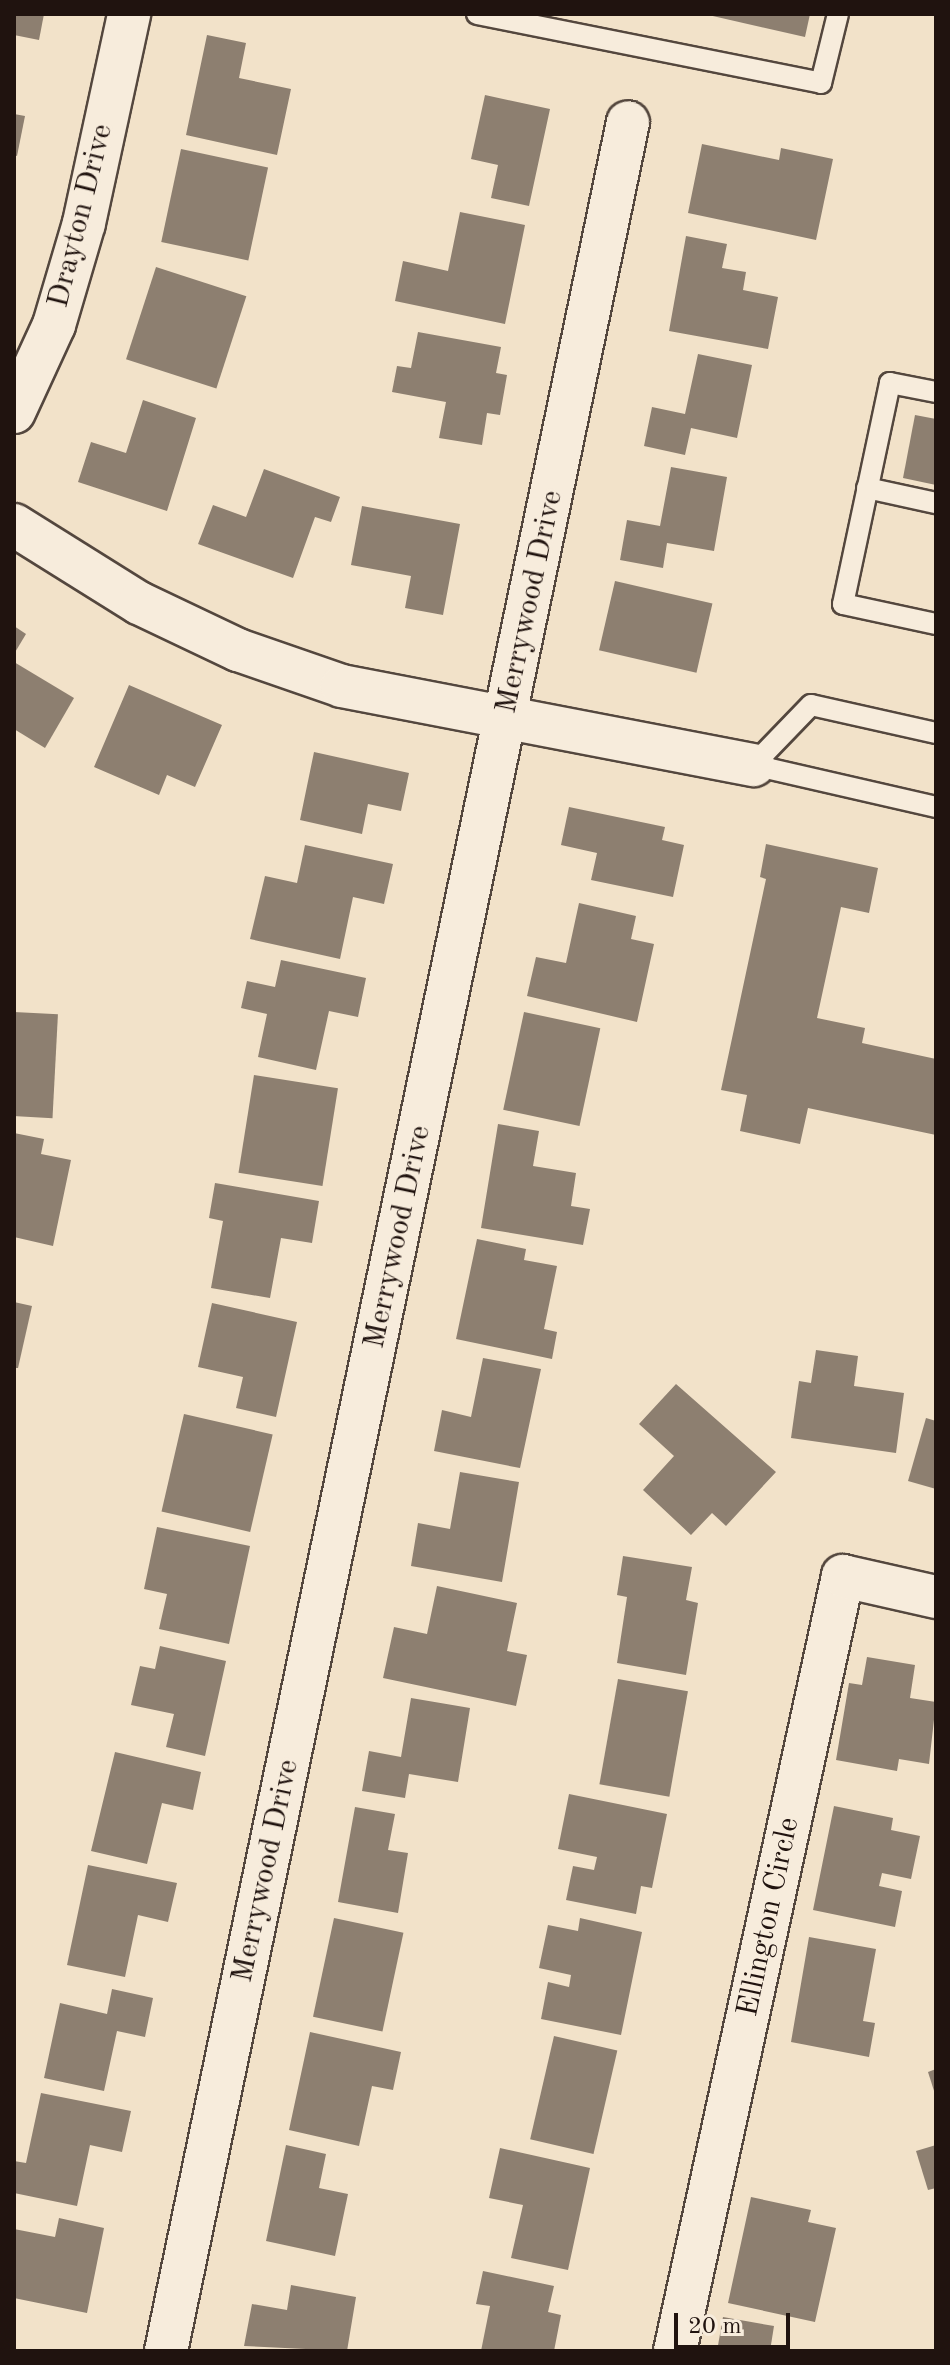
<!DOCTYPE html>
<style>
body{margin:0}
#map{position:relative;width:950px;height:2365px;overflow:hidden;background:#f2e2c9;font-family:"Old Standard TT",serif}
div>[style]{position:absolute}
.building>*{inset:0;background:#8d7f70;transform-origin:0 0}
.roads{filter:drop-shadow(2px 0 #54473e) drop-shadow(-2px 0 #54473e) drop-shadow(0 2px #54473e) drop-shadow(0 -2px #54473e)}
.service>*{height:20px;margin:-10px;padding:0 10px;transform-origin:10px;border-radius:10px;background:#f7ecdc}
.minor>*{height:42px;margin:-21px;padding:0 21px;transform-origin:21px;border-radius:21px;background:#f7ecdc}
span{translate:-50% -50%;white-space:nowrap;text-align:center;line-height:1.15;-webkit-text-stroke:6px #f7ecdc;paint-order:stroke}
.street-label{font-size:30px;color:#20130f}
.frame{position:absolute;inset:0;border:16px solid #20130f;pointer-events:none}
.scale{position:absolute;left:674px;top:2313px;width:116px;height:36px;box-sizing:border-box;border:4px solid #20130f;border-top:0;padding-left:10px;font-size:24px;line-height:28px;white-space:nowrap;color:#20130f;-webkit-text-stroke:6px #f7ecdc;paint-order:stroke}
</style>
<div id="map">
<div class="building">
<div style="clip-path:polygon(14px 14px,44px 14px,39px 40px,14px 35px)"></div>
<div style="clip-path:polygon(704px 14px,810px 14px,805px 37px)"></div>
<div style="clip-path:polygon(207px 35px,246px 43px,239px 78px,291px 89px,277px 155px,186px 135px)"></div>
<div style="clip-path:polygon(485px 95px,550px 109px,529px 206px,491px 198px,498px 165px,471px 159px)"></div>
<div style="clip-path:polygon(14px 114px,25px 116px,17px 156px,14px 155px)"></div>
<div style="clip-path:polygon(702px 144px,779px 160px,781px 148px,833px 159px,816px 240px,688px 213px)"></div>
<div style="left:181px;top:149px;width:89px;height:95px;rotate:12deg"></div>
<div style="clip-path:polygon(460px 212px,525px 225px,505px 324px,395px 301px,403px 261px,448px 271px)"></div>
<div style="clip-path:polygon(686px 236px,727px 244px,722px 268px,746px 272px,743px 290px,778px 297px,768px 349px,669px 331px)"></div>
<div style="left:156px;top:267px;width:95px;height:97px;rotate:18deg"></div>
<div style="clip-path:polygon(418px 332px,501px 347px,496px 373px,507px 375px,500px 415px,487px 413px,482px 445px,439px 438px,446px 402px,392px 392px,397px 366px,411px 368px)"></div>
<div style="clip-path:polygon(698px 354px,752px 365px,737px 438px,691px 428px,685px 455px,644px 446px,652px 407px,685px 414px)"></div>
<div style="clip-path:polygon(143px 400px,196px 418px,167px 511px,78px 482px,91px 442px,126px 453px)"></div>
<div style="clip-path:polygon(915px 415px,936px 419px,936px 485px,903px 478px)"></div>
<div style="clip-path:polygon(671px 467px,727px 477px,714px 551px,667px 543px,663px 568px,620px 560px,627px 520px,660px 526px)"></div>
<div style="clip-path:polygon(264px 469px,340px 497px,331px 522px,315px 517px,293px 578px,198px 544px,213px 505px,246px 517px)"></div>
<div style="clip-path:polygon(362px 506px,460px 524px,443px 615px,405px 608px,411px 576px,351px 565px)"></div>
<div style="left:615px;top:581px;width:100px;height:71px;rotate:13deg"></div>
<div style="clip-path:polygon(14px 626px,26px 634px,14px 654px)"></div>
<div style="clip-path:polygon(14px 662px,74px 698px,45px 748px,14px 729px)"></div>
<div style="clip-path:polygon(129px 685px,222px 725px,195px 787px,167px 775px,159px 795px,94px 767px)"></div>
<div style="clip-path:polygon(314px 752px,409px 773px,401px 811px,368px 804px,362px 834px,300px 820px)"></div>
<div style="clip-path:polygon(569px 807px,665px 827px,662px 840px,684px 845px,673px 897px,591px 880px,597px 853px,561px 845px)"></div>
<div style="clip-path:polygon(766px 844px,878px 868px,869px 913px,841px 907px,817px 1018px,865px 1028px,862px 1043px,936px 1059px,936px 1135px,808px 1108px,800px 1144px,740px 1131px,747px 1095px,721px 1090px,766px 879px,760px 877px)"></div>
<div style="clip-path:polygon(305px 845px,393px 864px,384px 904px,353px 897px,340px 959px,250px 939px,265px 876px,297px 883px)"></div>
<div style="clip-path:polygon(579px 903px,636px 916px,631px 939px,654px 944px,637px 1022px,527px 996px,536px 957px,566px 963px)"></div>
<div style="clip-path:polygon(281px 960px,366px 978px,358px 1017px,329px 1011px,316px 1070px,258px 1057px,267px 1014px,241px 1008px,247px 981px,275px 987px)"></div>
<div style="left:14px;top:1012px;width:44px;height:104px;rotate:3deg"></div>
<div style="left:524px;top:1012px;width:78px;height:100px;rotate:12deg"></div>
<div style="left:254px;top:1075px;width:85px;height:99px;rotate:9deg"></div>
<div style="clip-path:polygon(498px 1124px,539px 1131px,533px 1166px,576px 1173px,571px 1206px,590px 1209px,583px 1245px,481px 1228px)"></div>
<div style="clip-path:polygon(14px 1133px,44px 1139px,41px 1154px,71px 1160px,53px 1246px,14px 1237px)"></div>
<div style="clip-path:polygon(215px 1183px,319px 1201px,312px 1243px,281px 1238px,270px 1298px,211px 1288px,223px 1221px,209px 1218px)"></div>
<div style="clip-path:polygon(477px 1239px,526px 1249px,524px 1260px,557px 1266px,544px 1329px,557px 1332px,552px 1359px,456px 1339px)"></div>
<div style="clip-path:polygon(14px 1302px,32px 1306px,18px 1368px,14px 1368px)"></div>
<div style="clip-path:polygon(212px 1303px,297px 1322px,276px 1417px,236px 1408px,243px 1377px,198px 1367px)"></div>
<div style="clip-path:polygon(816px 1350px,858px 1356px,854px 1386px,904px 1393px,896px 1453px,791px 1438px,799px 1381px,811px 1383px)"></div>
<div style="clip-path:polygon(483px 1358px,541px 1369px,520px 1468px,434px 1451px,442px 1410px,471px 1417px)"></div>
<div style="clip-path:polygon(676px 1384px,776px 1472px,726px 1526px,712px 1513px,691px 1535px,643px 1490px,674px 1456px,639px 1424px)"></div>
<div style="left:184px;top:1414px;width:91px;height:100px;rotate:13deg"></div>
<div style="clip-path:polygon(926px 1418px,936px 1421px,936px 1489px,908px 1481px)"></div>
<div style="clip-path:polygon(460px 1472px,519px 1482px,502px 1582px,411px 1566px,418px 1523px,450px 1529px)"></div>
<div style="clip-path:polygon(157px 1527px,250px 1546px,229px 1644px,159px 1629px,167px 1594px,144px 1589px)"></div>
<div style="clip-path:polygon(623px 1556px,692px 1567px,686px 1600px,698px 1603px,686px 1675px,617px 1663px,627px 1597px,617px 1595px)"></div>
<div style="clip-path:polygon(437px 1586px,517px 1603px,507px 1651px,527px 1655px,516px 1706px,383px 1678px,394px 1627px,427px 1634px)"></div>
<div style="clip-path:polygon(160px 1646px,226px 1661px,205px 1756px,166px 1747px,174px 1714px,131px 1705px,140px 1666px,155px 1669px)"></div>
<div style="clip-path:polygon(867px 1657px,915px 1665px,910px 1698px,936px 1702px,929px 1764px,899px 1759px,897px 1771px,836px 1760px,849px 1683px,862px 1685px)"></div>
<div style="left:618px;top:1679px;width:71px;height:107px;rotate:10deg"></div>
<div style="clip-path:polygon(411px 1698px,470px 1708px,458px 1782px,409px 1774px,405px 1798px,362px 1791px,369px 1751px,401px 1757px)"></div>
<div style="clip-path:polygon(115px 1752px,201px 1772px,193px 1810px,162px 1803px,147px 1864px,91px 1851px)"></div>
<div style="clip-path:polygon(569px 1794px,667px 1814px,652px 1888px,641px 1886px,636px 1914px,566px 1900px,573px 1866px,594px 1870px,597px 1857px,558px 1849px)"></div>
<div style="clip-path:polygon(834px 1806px,893px 1818px,891px 1830px,920px 1836px,911px 1879px,882px 1873px,879px 1886px,902px 1891px,895px 1927px,813px 1910px)"></div>
<div style="clip-path:polygon(355px 1807px,395px 1814px,388px 1850px,408px 1853px,398px 1913px,338px 1902px)"></div>
<div style="clip-path:polygon(88px 1865px,177px 1883px,168px 1922px,138px 1915px,125px 1977px,67px 1965px)"></div>
<div style="left:334px;top:1918px;width:71px;height:101px;rotate:12deg"></div>
<div style="clip-path:polygon(580px 1918px,642px 1932px,621px 2035px,541px 2019px,548px 1982px,569px 1987px,571px 1975px,539px 1968px,548px 1925px,578px 1931px)"></div>
<div style="clip-path:polygon(809px 1937px,876px 1949px,863px 2021px,875px 2023px,869px 2057px,791px 2042px)"></div>
<div style="clip-path:polygon(112px 1989px,153px 1998px,145px 2037px,117px 2031px,104px 2091px,44px 2078px,60px 2003px,107px 2014px)"></div>
<div style="clip-path:polygon(310px 2032px,401px 2052px,393px 2090px,372px 2086px,359px 2146px,289px 2130px)"></div>
<div style="left:554px;top:2036px;width:65px;height:106px;rotate:13deg"></div>
<div style="clip-path:polygon(936px 2069px,936px 2094px,935px 2094px,928px 2072px)"></div>
<div style="clip-path:polygon(41px 2093px,131px 2111px,122px 2152px,90px 2145px,77px 2206px,14px 2193px,14px 2161px,26px 2163px)"></div>
<div style="clip-path:polygon(286px 2145px,326px 2154px,319px 2188px,348px 2194px,335px 2256px,266px 2241px)"></div>
<div style="clip-path:polygon(936px 2145px,936px 2188px,928px 2190px,916px 2151px)"></div>
<div style="clip-path:polygon(500px 2148px,590px 2168px,568px 2270px,511px 2258px,523px 2205px,489px 2198px)"></div>
<div style="clip-path:polygon(751px 2197px,811px 2210px,808px 2222px,836px 2228px,815px 2322px,728px 2303px)"></div>
<div style="clip-path:polygon(59px 2218px,104px 2228px,87px 2313px,14px 2298px,14px 2229px,55px 2237px)"></div>
<div style="clip-path:polygon(483px 2271px,554px 2286px,548px 2312px,561px 2315px,554px 2351px,481px 2351px,490px 2306px,476px 2304px)"></div>
<div style="clip-path:polygon(291px 2285px,356px 2297px,347px 2351px,244px 2346px,252px 2304px,287px 2310px)"></div>
<div style="clip-path:polygon(723px 2317px,774px 2326px,770px 2351px,717px 2351px)"></div>
</div>
<div class="roads">
<div class="service">
<div style="left:477px;top:14px;width:351px;rotate:11.3deg"></div>
<div style="left:821px;top:83px;width:71px;rotate:-76.2deg"></div>
<div style="left:936px;top:392px;width:47px;rotate:-168.9deg"></div>
<div style="left:890px;top:383px;width:226px;rotate:102deg"></div>
<div style="left:843px;top:604px;width:95px;rotate:12.1deg"></div>
<div style="left:867px;top:488px;width:71px;rotate:12.3deg"></div>
<div style="left:936px;top:733px;width:128px;rotate:-167.4deg"></div>
<div style="left:811px;top:705px;width:83px;rotate:134deg"></div>
<div style="left:753px;top:765px;width:188px;rotate:12.9deg"></div>
</div>
<div class="minor">
<div style="left:14px;top:412px;width:96px;rotate:-65.3deg"></div>
<div style="left:54px;top:325px;width:106px;rotate:-73.6deg"></div>
<div style="left:84px;top:223px;width:214px;rotate:-77.8deg"></div>
<div style="left:14px;top:525px;width:147px;rotate:32deg"></div>
<div style="left:139px;top:603px;width:110px;rotate:25.4deg"></div>
<div style="left:238px;top:650px;width:110px;rotate:19.1deg"></div>
<div style="left:342px;top:686px;width:419px;rotate:10.9deg"></div>
<div style="left:166px;top:2351px;width:2276px;rotate:-78.29deg"></div>
<div style="left:675px;top:2351px;width:793px;rotate:-77.77deg"></div>
<div style="left:843px;top:1576px;width:95px;rotate:12.7deg"></div>
</div>
</div>
<div class="street-label">
<span style="left:81px;top:216px;rotate:-76deg">Drayton Drive</span>
<span style="left:530px;top:602px;rotate:-78deg">Merrywood Drive</span>
<span style="left:398px;top:1237px;rotate:-78deg">Merrywood Drive</span>
<span style="left:266px;top:1871px;rotate:-78deg">Merrywood Drive</span>
<span style="left:769px;top:1917px;rotate:-78deg">Ellington Circle</span>
</div>
<div class="frame"></div>
<div class="scale">20 m</div>
</div>
